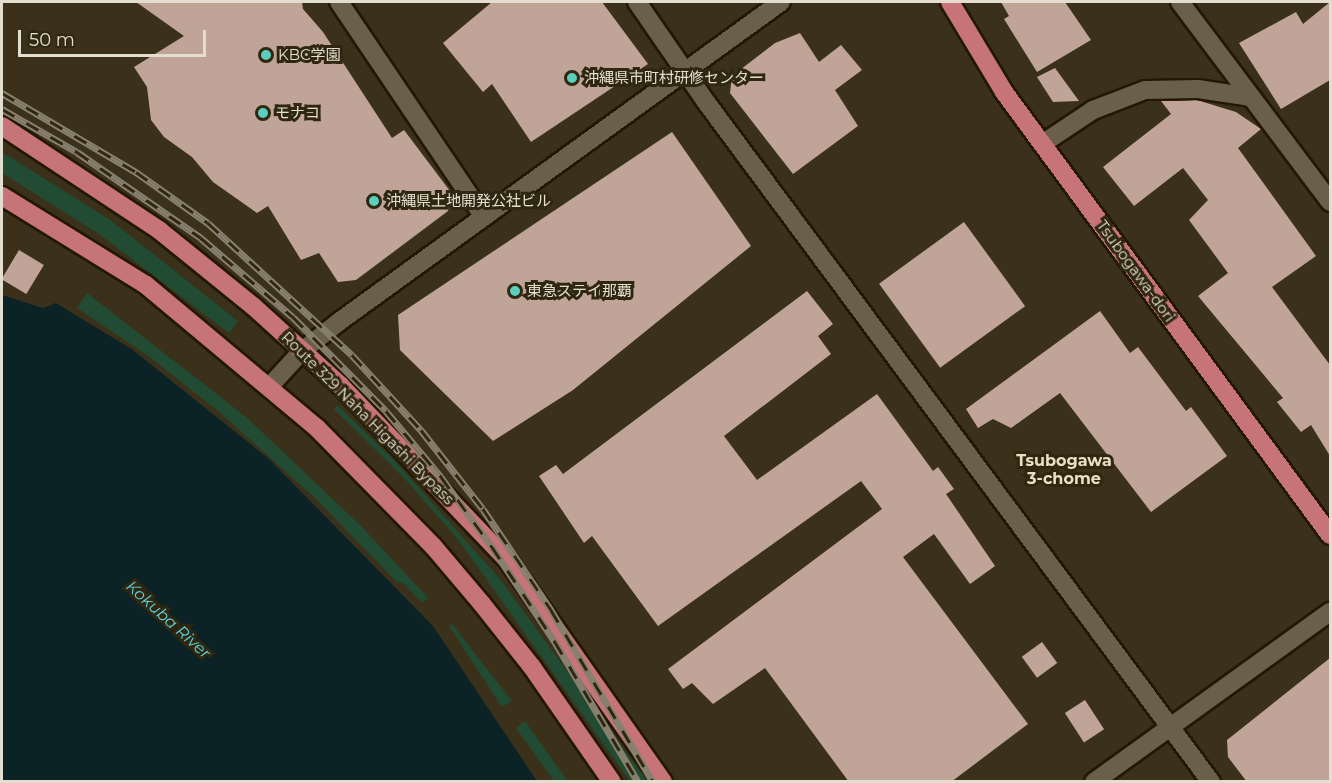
<!DOCTYPE html>
<meta charset="utf-8">
<style>
body{margin:0}
#map{position:relative;width:1332px;height:783px;overflow:hidden;background:#3b311b;font-family:Montserrat,"Noto Sans JP",sans-serif}
div>[style]{position:absolute}
.green>*{inset:0;background:#214b33}
.water>*{inset:0;background:#0b2326}
.building>*{inset:0;background:#c1a498;transform-origin:0 0}
.roads{filter:drop-shadow(2px 0 #221804) drop-shadow(-2px 0 #221804) drop-shadow(0 2px #221804) drop-shadow(0 -2px #221804)}
.minor>*{height:18px;margin:-9px;padding:0 9px;transform-origin:9px;border-radius:9px;background:#6a5f48}
.tertiary>*{height:18px;margin:-9px;padding:0 9px;transform-origin:9px;border-radius:9px;background:#6a5f48}
.trunk>*{height:18px;margin:-9px;padding:0 9px;transform-origin:9px;border-radius:9px;background:#c67477}
.rail>*{height:7px;margin-top:-3.5px;transform-origin:0;background:repeating-linear-gradient(90deg,#302711 0 14px,#88806e 0 28px);box-sizing:border-box;border-block:2px solid #88806e}
.dots>*{width:16px;height:16px;translate:-50% -50%;box-sizing:border-box;border:3px solid #302711;border-radius:50%}
span{translate:-50% -50%;white-space:nowrap;text-align:center;line-height:1.15;-webkit-text-stroke:6px #302711;paint-order:stroke}
.poi-label{font-size:15px;color:#e4ded1}
.left{translate:0 -50%;text-align:left}
.street-label{font-size:15px;color:#e4ded1}
.neighbourhood-label{font-size:16px;color:#eadec4;font-weight:700}
.water-label{font-size:16px;color:#5dd2df;font-style:italic}
.frame{position:absolute;inset:0;border:3px solid #e4ded1;pointer-events:none}
.scale{position:absolute;left:18px;top:30px;width:188px;height:27px;box-sizing:border-box;border:3px solid #e4ded1;border-top:0;padding-left:8px;font-size:18px;line-height:21px;white-space:nowrap;color:#e4ded1;-webkit-text-stroke:4px #302711;paint-order:stroke}
</style>
<div id="map">
<div class="green">
<div style="clip-path:polygon(2px 152px,110px 220px,238px 321px,229px 333px,99px 234px,2px 173px)"></div>
<div style="clip-path:polygon(87px 293px,246px 417px,361px 526px,428px 598px,422px 603px,403px 583px,397px 582px,314px 497px,217px 410px,147px 355px,77px 308px)"></div>
<div style="clip-path:polygon(337px 405px,394px 460px,500px 579px,647px 781px,630px 781px,457px 538px,404px 478px,334px 409px)"></div>
<div style="clip-path:polygon(452px 624px,512px 701px,502px 707px,449px 626px)"></div>
<div style="clip-path:polygon(525px 721px,561px 772px,568px 781px,554px 781px,516px 728px)"></div>
</div>
<div class="water">
<div style="clip-path:polygon(2px 295px,43px 308px,56px 303px,133px 350px,269px 459px,433px 626px,537px 781px,2px 781px)"></div>
</div>
<div class="building">
<div style="clip-path:polygon(136px 2px,302px 2px,303px 9px,323px 32px,392px 138px,404px 130px,450px 191px,448px 211px,356px 280px,338px 282px,319px 253px,301px 260px,268px 206px,257px 213px,213px 182px,192px 157px,164px 137px,151px 120px,147px 87px,134px 67px,184px 36px)"></div>
<div style="clip-path:polygon(492px 2px,602px 2px,648px 64px,531px 142px,492px 84px,483px 92px,443px 43px)"></div>
<div style="clip-path:polygon(1001px 2px,1065px 2px,1091px 40px,1037px 72px,1004px 19px,1009px 16px)"></div>
<div style="clip-path:polygon(1330px 2px,1330px 80px,1281px 109px,1239px 43px,1296px 12px,1303px 24px)"></div>
<div style="clip-path:polygon(800px 33px,819px 62px,841px 45px,862px 70px,835px 90px,858px 126px,793px 174px,730px 93px,732px 76px,775px 43px)"></div>
<div style="clip-path:polygon(1055px 68px,1079px 101px,1053px 102px,1037px 77px)"></div>
<div style="clip-path:polygon(1197px 100px,1236px 112px,1261px 129px,1238px 148px,1316px 256px,1272px 287px,1330px 365px,1330px 456px,1311px 425px,1301px 432px,1277px 402px,1283px 398px,1198px 296px,1228px 273px,1189px 220px,1208px 200px,1183px 168px,1134px 206px,1103px 167px,1171px 114px,1161px 101px)"></div>
<div style="clip-path:polygon(672px 132px,751px 246px,573px 390px,493px 441px,400px 350px,398px 315px)"></div>
<div style="left:964px;top:222px;width:104px;height:105px;rotate:54deg"></div>
<div style="left:19px;top:250px;width:29px;height:34px;rotate:31deg"></div>
<div style="clip-path:polygon(807px 291px,833px 324px,818px 336px,831px 354px,724px 436px,757px 480px,877px 394px,933px 471px,938px 467px,954px 489px,946px 494px,995px 566px,970px 584px,934px 534px,903px 557px,1028px 724px,951px 782px,849px 782px,765px 668px,713px 704px,692px 683px,683px 689px,668px 669px,882px 509px,861px 481px,658px 626px,592px 536px,584px 543px,539px 476px,556px 465px,563px 474px)"></div>
<div style="clip-path:polygon(1100px 311px,1130px 353px,1138px 347px,1186px 411px,1191px 407px,1227px 456px,1151px 512px,1060px 393px,1011px 428px,993px 419px,978px 428px,966px 409px)"></div>
<div style="left:1042px;top:642px;width:26px;height:25px;rotate:54deg"></div>
<div style="clip-path:polygon(1330px 658px,1330px 782px,1247px 782px,1228px 757px,1227px 740px)"></div>
<div style="left:1085px;top:700px;width:35px;height:24px;rotate:57deg"></div>
</div>
<div class="roads">
<div class="minor">
<div style="left:1180px;top:2px;width:250px;rotate:53.1deg"></div>
<div style="left:1042px;top:144px;width:61px;rotate:-33.7deg"></div>
<div style="left:1093px;top:110px;width:56px;rotate:-21deg"></div>
<div style="left:1145px;top:90px;width:53px;rotate:-1.1deg"></div>
<div style="left:1198px;top:89px;width:54px;rotate:8.6deg"></div>
</div>
<div class="tertiary">
<div style="left:339px;top:2px;width:259px;rotate:56deg"></div>
<div style="left:637px;top:2px;width:121px;rotate:55.4deg"></div>
<div style="left:706px;top:102px;width:847px;rotate:53.4deg"></div>
<div style="left:269px;top:387px;width:49px;rotate:-47.5deg"></div>
<div style="left:302px;top:351px;width:48px;rotate:-38.3deg"></div>
<div style="left:340px;top:321px;width:544px;rotate:-35.88deg"></div>
<div style="left:1094px;top:782px;width:291px;rotate:-35.8deg"></div>
</div>
<div class="trunk">
<div style="left:950px;top:2px;width:105px;rotate:59deg"></div>
<div style="left:1004px;top:92px;width:550px;rotate:53.65deg"></div>
<div style="left:2px;top:126px;width:188px;rotate:33.5deg"></div>
<div style="left:159px;top:230px;width:122px;rotate:39deg"></div>
<div style="left:254px;top:307px;width:116px;rotate:42.2deg"></div>
<div style="left:340px;top:385px;width:245px;rotate:46.3deg"></div>
<div style="left:509px;top:562px;width:269px;rotate:55deg"></div>
<div style="left:2px;top:196px;width:169px;rotate:31.7deg"></div>
<div style="left:146px;top:285px;width:223px;rotate:39.9deg"></div>
<div style="left:317px;top:428px;width:165px;rotate:45.5deg"></div>
<div style="left:433px;top:546px;width:76px;rotate:49.8deg"></div>
<div style="left:482px;top:604px;width:80px;rotate:51.6deg"></div>
<div style="left:532px;top:667px;width:140px;rotate:55.2deg"></div>
</div>
</div>
<div class="rail">
<div style="left:2px;top:93px;width:156px;rotate:30.5deg"></div>
<div style="left:136px;top:172px;width:88px;rotate:35.3deg"></div>
<div style="left:208px;top:223px;width:195px;rotate:42.5deg"></div>
<div style="left:352px;top:355px;width:102px;rotate:47.4deg"></div>
<div style="left:421px;top:430px;width:100px;rotate:51.9deg"></div>
<div style="left:483px;top:509px;width:122px;rotate:56deg"></div>
<div style="left:551px;top:610px;width:200px;rotate:59.3deg"></div>
<div style="left:2px;top:109px;width:86px;rotate:29.8deg"></div>
<div style="left:77px;top:152px;width:151px;rotate:34.7deg"></div>
<div style="left:201px;top:238px;width:121px;rotate:40.7deg"></div>
<div style="left:293px;top:317px;width:132px;rotate:45.3deg"></div>
<div style="left:386px;top:411px;width:86px;rotate:50.2deg"></div>
<div style="left:441px;top:477px;width:87px;rotate:53.9deg"></div>
<div style="left:492px;top:547px;width:114px;rotate:56.4deg"></div>
<div style="left:555px;top:642px;width:163px;rotate:59.3deg"></div>
</div>
<div class="dots">
<div style="left:266px;top:55px;background:#5bcebc"></div>
<div style="left:572px;top:78px;background:#5bcebc"></div>
<div style="left:263px;top:113px;background:#5bcebc"></div>
<div style="left:374px;top:201px;background:#5bcebc"></div>
<div style="left:515px;top:291px;background:#5bcebc"></div>
</div>
<div class="poi-label">
<span class="left" style="left:278px;top:55px">KBC学園</span>
<span class="left" style="left:584px;top:78px">沖縄県市町村研修センター</span>
<span class="left" style="left:275px;top:113px">モナコ</span>
<span class="left" style="left:386px;top:201px">沖縄県土地開発公社ビル</span>
<span class="left" style="left:527px;top:291px">東急ステイ那覇</span>
</div>
<div class="street-label">
<span style="left:1136px;top:271px;rotate:54deg">Tsubogawa-dori</span>
<span style="left:368px;top:418px;rotate:45deg">Route 329 Naha Higashi Bypass</span>
</div>
<div class="neighbourhood-label">
<span style="left:1064px;top:470px">Tsubogawa<br>3-chome</span>
</div>
<div class="water-label">
<span style="left:168px;top:620px;rotate:42deg">Kokuba River</span>
</div>
<div class="frame"></div>
<div class="scale">50 m</div>
</div>
